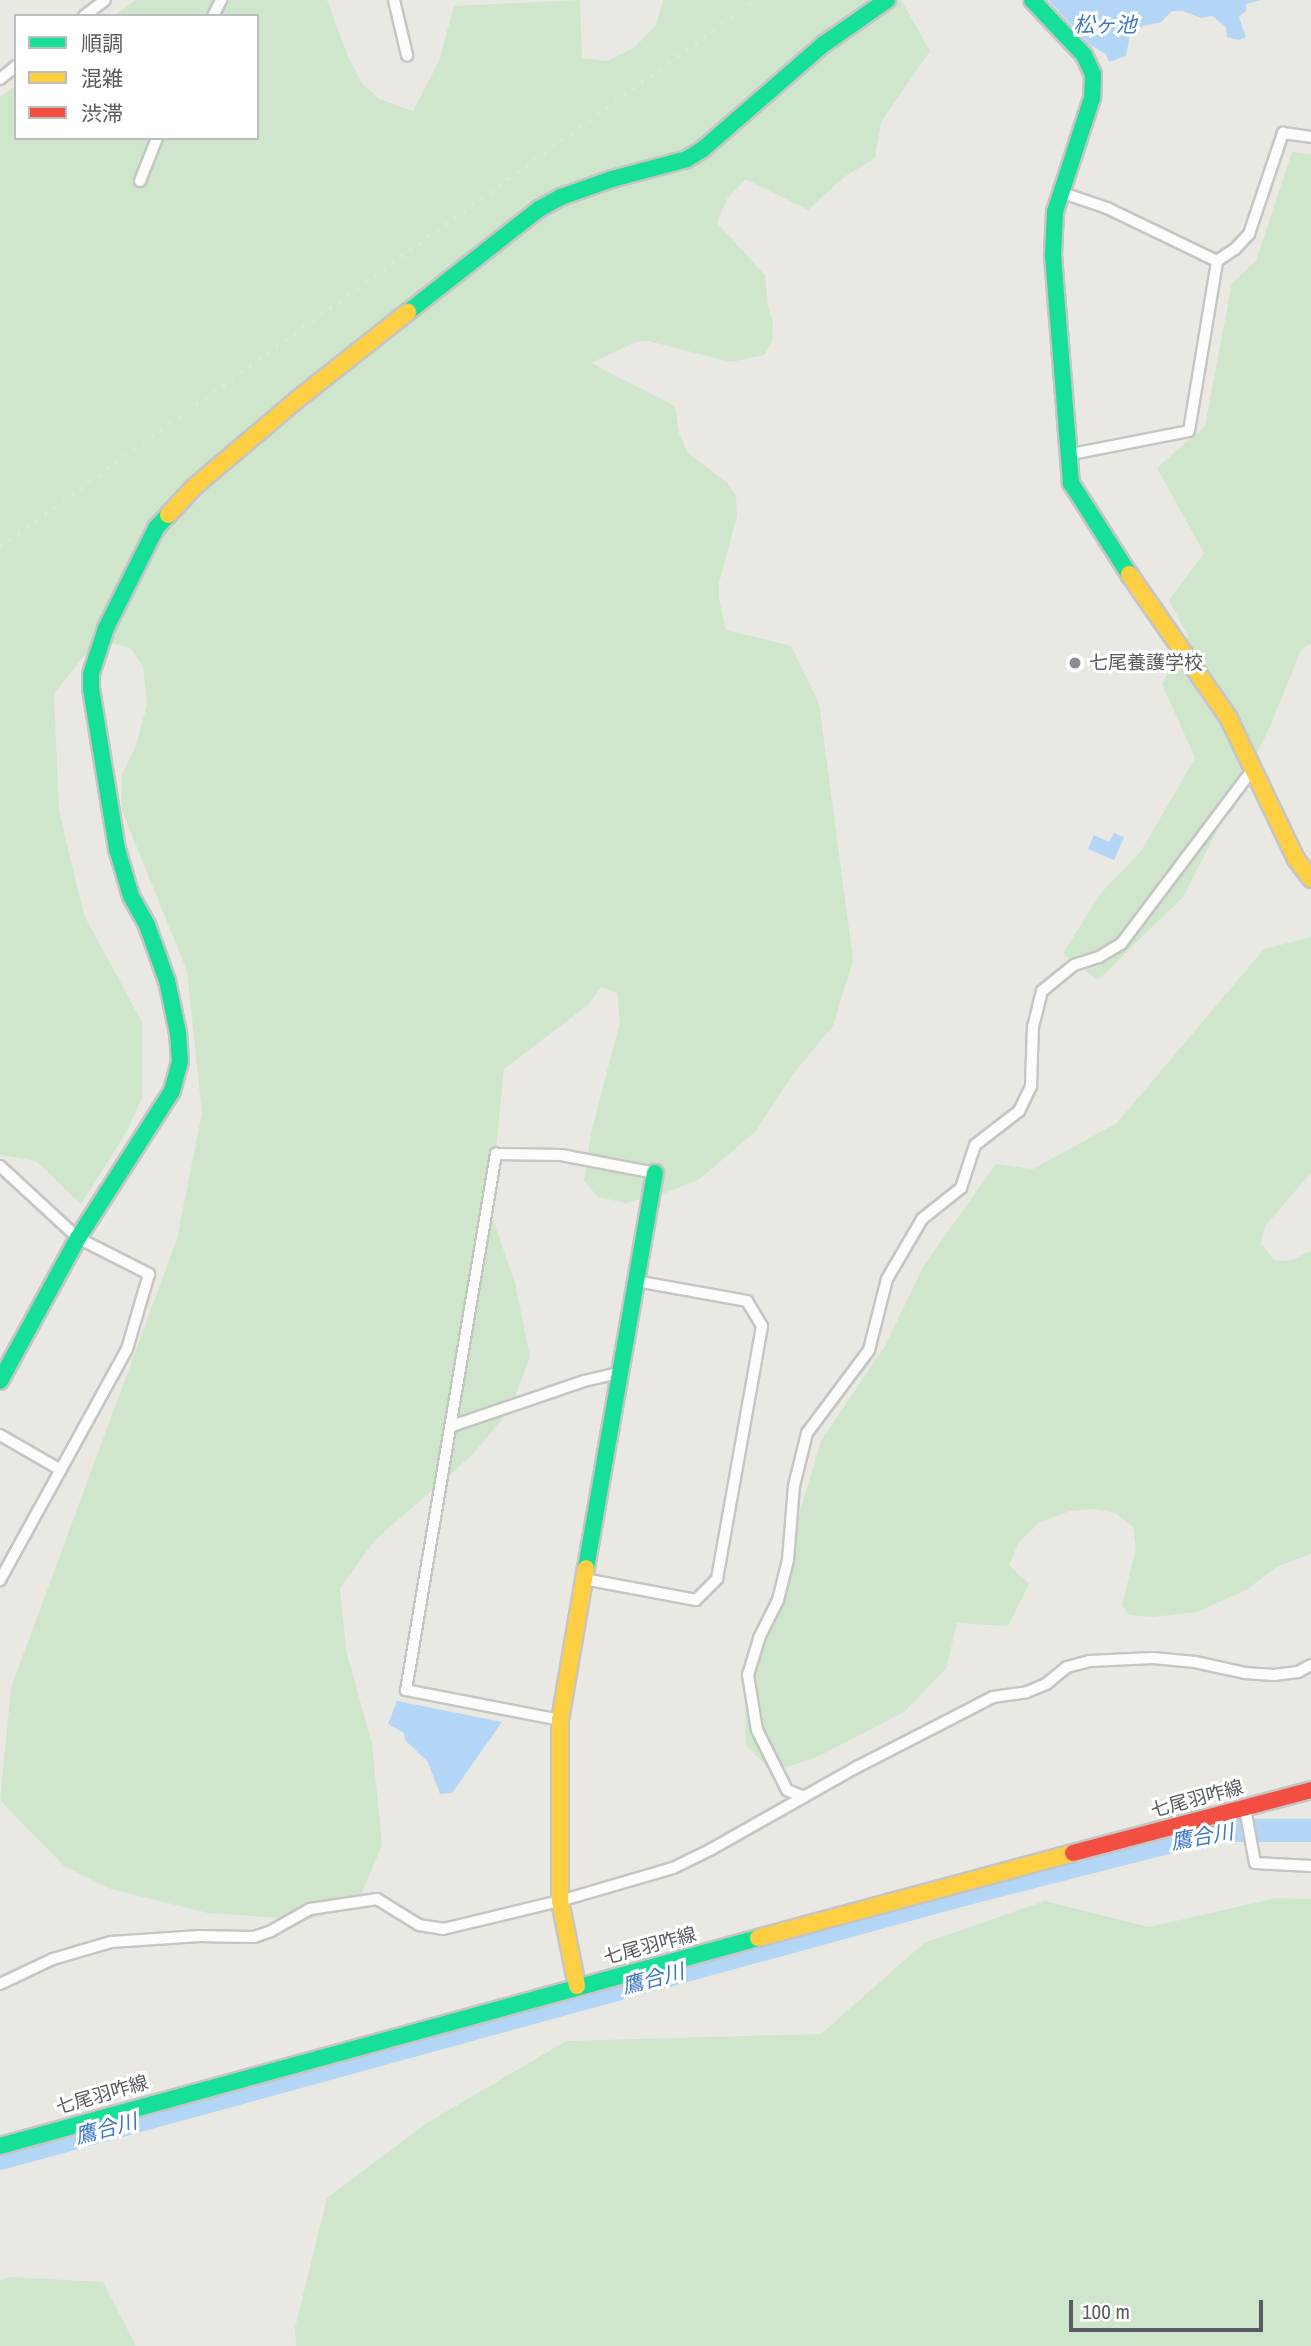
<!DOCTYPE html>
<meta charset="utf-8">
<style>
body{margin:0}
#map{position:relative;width:1311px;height:2346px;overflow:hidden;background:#e9e8e2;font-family:"Archivo Narrow","Noto Sans JP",sans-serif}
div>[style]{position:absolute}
.green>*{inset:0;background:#cfe6cd}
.water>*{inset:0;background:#b3d6f6}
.river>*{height:23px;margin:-11.5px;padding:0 11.5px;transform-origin:11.5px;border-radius:11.5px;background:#b3d6f6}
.roads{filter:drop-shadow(2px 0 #c5c6c4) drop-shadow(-2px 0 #c5c6c4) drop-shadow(0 2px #c5c6c4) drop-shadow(0 -2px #c5c6c4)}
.street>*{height:10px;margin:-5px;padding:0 5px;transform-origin:5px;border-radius:5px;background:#fcfcfb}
.fast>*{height:16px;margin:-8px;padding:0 8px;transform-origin:8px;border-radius:8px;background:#16e098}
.slow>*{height:16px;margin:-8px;padding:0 8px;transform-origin:8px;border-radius:8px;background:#ffcf43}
.jam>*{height:16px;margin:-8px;padding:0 8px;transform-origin:8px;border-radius:8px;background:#f24e42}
.rail>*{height:3.5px;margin-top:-1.75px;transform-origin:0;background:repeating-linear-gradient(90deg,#e2e2e1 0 2px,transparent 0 11px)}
.dots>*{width:19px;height:19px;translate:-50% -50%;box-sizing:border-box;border:4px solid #fff;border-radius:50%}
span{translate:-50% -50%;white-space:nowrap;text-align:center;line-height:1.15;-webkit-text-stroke:6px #fff;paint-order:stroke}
.poi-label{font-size:19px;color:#585b61}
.left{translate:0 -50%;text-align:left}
.street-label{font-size:19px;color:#585b61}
.water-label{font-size:21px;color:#3d77c4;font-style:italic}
.legend{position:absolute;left:14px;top:14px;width:245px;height:126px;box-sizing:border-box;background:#fff;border:2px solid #bcbdc0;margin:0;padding:9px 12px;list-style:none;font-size:21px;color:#585b61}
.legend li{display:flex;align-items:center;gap:14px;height:35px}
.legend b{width:35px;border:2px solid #bcbdc0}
.scale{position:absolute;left:1069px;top:2300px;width:194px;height:32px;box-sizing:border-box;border:4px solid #585b61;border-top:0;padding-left:9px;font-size:21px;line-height:24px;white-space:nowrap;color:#585b61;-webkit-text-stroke:5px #fff;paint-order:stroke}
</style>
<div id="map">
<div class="green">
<div style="clip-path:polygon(136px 0,327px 0,349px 59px,362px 83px,379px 99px,413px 111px,439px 61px,454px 6px,580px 0,582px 58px,607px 61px,635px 47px,656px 25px,663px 0,901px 0,930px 51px,881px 122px,875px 158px,844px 177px,808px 210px,745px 179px,727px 199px,717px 223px,765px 275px,768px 306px,773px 323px,772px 341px,764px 355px,731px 362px,648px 341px,636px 342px,591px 363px,675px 406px,679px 433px,688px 453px,726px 482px,736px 496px,737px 516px,719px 583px,719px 599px,726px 630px,791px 646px,819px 703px,853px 960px,833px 1026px,793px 1074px,755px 1132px,698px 1180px,665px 1193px,626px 1203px,598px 1197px,584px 1181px,591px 1133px,620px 1022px,617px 993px,601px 987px,588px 1005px,504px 1069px,490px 1211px,515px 1283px,530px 1357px,510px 1410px,472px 1455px,375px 1540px,340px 1588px,346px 1650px,372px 1744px,382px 1845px,361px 1895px,347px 1907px,308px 1920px,208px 1913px,111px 1889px,64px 1866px,0 1800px,11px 1688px,177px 1239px,202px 1113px,187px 971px,121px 808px,122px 775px,136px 745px,147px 705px,143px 666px,130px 648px,112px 643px,87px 652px,54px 694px,59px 811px,84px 915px,142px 1022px,142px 1098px,126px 1133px,81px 1204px,36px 1161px,0 1155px,0 97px,16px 85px,16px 138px,257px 138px,257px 16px,113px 16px)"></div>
<div style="clip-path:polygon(1292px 152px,1311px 154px,1311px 643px,1301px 650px,1269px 729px,1183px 897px,1098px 980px,1063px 953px,1101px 893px,1141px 851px,1195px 758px,1162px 684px,1188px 636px,1169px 600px,1204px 553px,1157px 468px,1205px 426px,1232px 283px,1256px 261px)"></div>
<div style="clip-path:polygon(1311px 937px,1311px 1173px,1265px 1226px,1261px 1243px,1274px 1260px,1289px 1261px,1311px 1251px,1311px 1554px,1278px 1566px,1246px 1590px,1197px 1612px,1153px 1617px,1129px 1615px,1122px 1605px,1136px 1548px,1133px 1527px,1115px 1513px,1095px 1509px,1070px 1511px,1040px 1522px,1019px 1542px,1009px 1565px,1029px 1584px,1008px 1626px,957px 1623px,946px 1669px,904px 1712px,819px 1756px,788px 1767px,764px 1763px,746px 1746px,745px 1696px,821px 1441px,885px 1346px,924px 1265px,996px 1164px,1033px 1169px,1117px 1123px,1264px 949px)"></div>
<div style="clip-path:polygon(1276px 1898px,1311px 1899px,1311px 2346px,296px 2346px,295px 2328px,327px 2198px,427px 2123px,566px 2041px,821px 2034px,924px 1943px,1045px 1901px,1149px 1927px)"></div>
<div style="clip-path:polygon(8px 2277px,103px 2282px,136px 2346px,0 2346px,0 2281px)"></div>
</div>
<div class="water">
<div style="clip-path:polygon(1048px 0,1261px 0,1246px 4px,1246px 11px,1239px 17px,1246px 37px,1239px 40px,1227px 37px,1226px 27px,1212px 16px,1201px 18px,1183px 11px,1172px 11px,1161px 22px,1131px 29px,1126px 56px,1109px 62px,1106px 54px,1090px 45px)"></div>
<div style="clip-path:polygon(1114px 833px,1124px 837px,1114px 860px,1088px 849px,1094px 835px,1109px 842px)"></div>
<div style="clip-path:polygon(397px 1701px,502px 1722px,452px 1793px,440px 1794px,428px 1762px,405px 1740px,404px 1733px,388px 1724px)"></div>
</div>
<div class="river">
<div style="left:0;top:2158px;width:999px;rotate:-15.33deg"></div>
<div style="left:963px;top:1894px;width:260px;rotate:-14.3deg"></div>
<div style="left:1215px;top:1830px;width:96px"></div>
</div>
<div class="roads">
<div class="street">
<div style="left:394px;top:0;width:57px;rotate:76.7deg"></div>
<div style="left:84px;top:16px;width:26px;rotate:-37deg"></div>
<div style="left:213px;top:16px;width:18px;rotate:-63deg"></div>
<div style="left:0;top:79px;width:21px;rotate:-39deg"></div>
<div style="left:140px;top:181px;width:46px;rotate:-68.4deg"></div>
<div style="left:1060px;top:192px;width:50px;rotate:18.8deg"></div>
<div style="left:1107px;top:208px;width:122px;rotate:25.7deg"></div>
<div style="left:1067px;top:455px;width:124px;rotate:-11.1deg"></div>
<div style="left:1189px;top:431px;width:172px;rotate:-80.6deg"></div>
<div style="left:1217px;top:261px;width:22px;rotate:-34deg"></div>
<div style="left:1235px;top:249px;width:21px;rotate:-47deg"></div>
<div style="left:1249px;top:234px;width:107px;rotate:-71.4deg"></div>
<div style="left:1283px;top:133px;width:28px;rotate:8deg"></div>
<div style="left:0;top:1166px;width:106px;rotate:42.7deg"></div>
<div style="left:78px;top:1238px;width:80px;rotate:26.9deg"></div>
<div style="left:149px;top:1274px;width:78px;rotate:106.3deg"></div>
<div style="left:127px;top:1349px;width:264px;rotate:118.8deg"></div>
<div style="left:452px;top:1426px;width:139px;rotate:-18.8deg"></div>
<div style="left:584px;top:1381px;width:37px;rotate:-13deg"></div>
<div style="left:0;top:1435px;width:70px;rotate:29.8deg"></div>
<div style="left:584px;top:1579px;width:114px;rotate:10.6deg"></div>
<div style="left:696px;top:1600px;width:30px;rotate:-45deg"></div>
<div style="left:717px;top:1579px;width:257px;rotate:-79.9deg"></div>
<div style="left:762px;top:1326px;width:29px;rotate:-121deg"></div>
<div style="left:747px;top:1301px;width:113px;rotate:-169.8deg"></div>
<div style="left:560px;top:1720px;width:157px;rotate:-169deg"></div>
<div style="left:406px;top:1690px;width:544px;rotate:-80.47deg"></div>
<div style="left:496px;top:1154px;width:65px;rotate:0.9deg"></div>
<div style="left:561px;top:1155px;width:96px;rotate:10.8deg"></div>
<div style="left:804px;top:1797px;width:18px;rotate:-158deg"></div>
<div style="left:787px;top:1790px;width:67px;rotate:-116.6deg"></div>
<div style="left:757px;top:1730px;width:56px;rotate:-99.3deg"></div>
<div style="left:748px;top:1675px;width:39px;rotate:-73deg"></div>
<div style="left:759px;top:1638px;width:42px;rotate:-63.4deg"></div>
<div style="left:778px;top:1600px;width:41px;rotate:-76deg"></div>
<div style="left:788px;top:1560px;width:74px;rotate:-85.4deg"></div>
<div style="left:794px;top:1486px;width:55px;rotate:-76.2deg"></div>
<div style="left:807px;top:1433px;width:104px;rotate:-53.2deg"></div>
<div style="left:869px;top:1350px;width:73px;rotate:-75.8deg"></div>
<div style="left:887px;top:1279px;width:69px;rotate:-59.7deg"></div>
<div style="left:922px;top:1219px;width:50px;rotate:-38.5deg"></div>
<div style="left:961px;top:1188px;width:45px;rotate:-72deg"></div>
<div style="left:975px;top:1145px;width:56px;rotate:-37.7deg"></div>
<div style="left:1019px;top:1111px;width:28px;rotate:-64deg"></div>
<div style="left:1031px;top:1086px;width:59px;rotate:-88.1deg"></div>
<div style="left:1033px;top:1027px;width:37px;rotate:-76deg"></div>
<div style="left:1042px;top:991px;width:41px;rotate:-39.1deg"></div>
<div style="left:1074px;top:965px;width:26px;rotate:-18deg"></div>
<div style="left:1099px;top:957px;width:26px;rotate:-31deg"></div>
<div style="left:1121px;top:944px;width:218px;rotate:-53deg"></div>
<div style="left:1245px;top:1808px;width:56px;rotate:79.7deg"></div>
<div style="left:1255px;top:1863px;width:56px;rotate:3.1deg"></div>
<div style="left:0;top:1984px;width:59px;rotate:-25.3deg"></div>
<div style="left:53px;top:1959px;width:60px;rotate:-16.3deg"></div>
<div style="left:111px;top:1942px;width:89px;rotate:-3.9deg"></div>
<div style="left:200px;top:1936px;width:54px;rotate:1.1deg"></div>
<div style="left:254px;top:1937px;width:18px;rotate:-19deg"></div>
<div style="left:271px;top:1931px;width:45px;rotate:-29.4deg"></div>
<div style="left:310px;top:1909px;width:68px;rotate:-8.5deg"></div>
<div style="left:377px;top:1899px;width:49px;rotate:31.8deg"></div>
<div style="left:419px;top:1925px;width:24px;rotate:9deg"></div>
<div style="left:443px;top:1929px;width:120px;rotate:-13.5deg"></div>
<div style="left:560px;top:1901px;width:118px;rotate:-16.3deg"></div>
<div style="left:673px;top:1868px;width:41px;rotate:-25.9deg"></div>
<div style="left:710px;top:1850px;width:169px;rotate:-29.5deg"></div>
<div style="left:857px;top:1767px;width:153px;rotate:-27.2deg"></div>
<div style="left:993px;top:1697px;width:34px;rotate:-8deg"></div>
<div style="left:1027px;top:1692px;width:21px;rotate:-23deg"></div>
<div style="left:1046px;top:1684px;width:27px;rotate:-39deg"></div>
<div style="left:1067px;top:1667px;width:23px;rotate:-15deg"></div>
<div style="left:1089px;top:1661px;width:64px;rotate:-2.7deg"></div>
<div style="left:1153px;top:1658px;width:42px;rotate:5.4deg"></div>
<div style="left:1195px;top:1662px;width:51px;rotate:12.4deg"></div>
<div style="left:1245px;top:1673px;width:29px;rotate:4deg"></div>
<div style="left:1274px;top:1675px;width:24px;rotate:-7deg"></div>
<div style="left:1298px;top:1672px;width:15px;rotate:-28deg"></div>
</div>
<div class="fast">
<div style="left:1032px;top:0;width:76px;rotate:46.6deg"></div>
<div style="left:1084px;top:55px;width:21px;rotate:65deg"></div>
<div style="left:1093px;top:74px;width:24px;rotate:92deg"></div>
<div style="left:1092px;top:98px;width:120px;rotate:108deg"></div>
<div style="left:1055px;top:212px;width:43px;rotate:92.7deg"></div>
<div style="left:1053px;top:255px;width:229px;rotate:85.5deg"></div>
<div style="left:1071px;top:483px;width:108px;rotate:57.5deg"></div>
<div style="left:408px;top:312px;width:167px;rotate:-38.2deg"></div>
<div style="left:539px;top:209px;width:25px;rotate:-29deg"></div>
<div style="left:561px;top:197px;width:54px;rotate:-19.4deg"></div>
<div style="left:612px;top:179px;width:78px;rotate:-14.9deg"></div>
<div style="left:687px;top:159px;width:19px;rotate:-32deg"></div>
<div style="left:703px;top:149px;width:160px;rotate:-41deg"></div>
<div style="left:824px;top:44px;width:77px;rotate:-34.9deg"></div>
<div style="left:0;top:1381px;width:163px;rotate:-61.4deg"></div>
<div style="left:78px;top:1238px;width:174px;rotate:-57.4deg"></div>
<div style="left:172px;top:1091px;width:31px;rotate:-75deg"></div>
<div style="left:180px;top:1061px;width:28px;rotate:-94deg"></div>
<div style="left:178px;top:1033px;width:53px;rotate:-101.9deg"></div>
<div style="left:167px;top:981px;width:59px;rotate:-109.7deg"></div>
<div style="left:147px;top:925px;width:33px;rotate:-119deg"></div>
<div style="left:131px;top:896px;width:49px;rotate:-106.6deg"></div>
<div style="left:117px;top:849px;width:162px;rotate:-99.2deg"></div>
<div style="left:91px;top:689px;width:15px;rotate:-90deg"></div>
<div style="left:91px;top:674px;width:48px;rotate:-71.9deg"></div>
<div style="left:106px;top:628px;width:112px;rotate:-63.4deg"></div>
<div style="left:156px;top:528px;width:18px;rotate:-47deg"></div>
<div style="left:586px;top:1568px;width:401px;rotate:-80.1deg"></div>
<div style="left:0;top:2146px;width:786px;rotate:-15.34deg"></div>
</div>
<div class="slow">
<div style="left:168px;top:515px;width:38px;rotate:-47deg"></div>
<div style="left:194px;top:487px;width:138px;rotate:-40.3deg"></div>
<div style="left:299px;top:398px;width:139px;rotate:-38.3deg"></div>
<div style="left:1129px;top:574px;width:174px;rotate:55.3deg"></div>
<div style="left:1228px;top:717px;width:157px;rotate:64.4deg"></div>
<div style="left:1296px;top:859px;width:25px;rotate:53deg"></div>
<div style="left:758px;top:1938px;width:326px;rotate:-15.1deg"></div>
<div style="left:577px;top:1986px;width:87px;rotate:-101.3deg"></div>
<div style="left:560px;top:1901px;width:181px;rotate:-90deg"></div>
<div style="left:560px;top:1720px;width:154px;rotate:-80.3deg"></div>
</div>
<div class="jam">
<div style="left:1073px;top:1853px;width:246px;rotate:-14.8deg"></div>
</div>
</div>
<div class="rail">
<div style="left:0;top:547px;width:933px;rotate:-35.89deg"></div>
</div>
<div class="dots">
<div style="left:1075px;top:663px;background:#8b8c8e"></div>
</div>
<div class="poi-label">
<span class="left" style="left:1089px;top:663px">七尾養護学校</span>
</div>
<div class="street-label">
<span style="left:1197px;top:1799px;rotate:-15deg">七尾羽咋線</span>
<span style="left:650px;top:1946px;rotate:-15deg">七尾羽咋線</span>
<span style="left:102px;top:2095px;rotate:-16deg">七尾羽咋線</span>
</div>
<div class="water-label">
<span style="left:1105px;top:25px">松ヶ池</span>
<span style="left:1202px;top:1837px;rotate:-10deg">鷹合川</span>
<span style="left:653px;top:1979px;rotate:-15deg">鷹合川</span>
<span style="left:106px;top:2129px;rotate:-15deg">鷹合川</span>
</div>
<ul class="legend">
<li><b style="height:9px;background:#16e098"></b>順調</li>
<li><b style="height:9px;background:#ffcf43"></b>混雑</li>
<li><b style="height:9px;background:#f24e42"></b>渋滞</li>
</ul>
<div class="scale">100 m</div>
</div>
